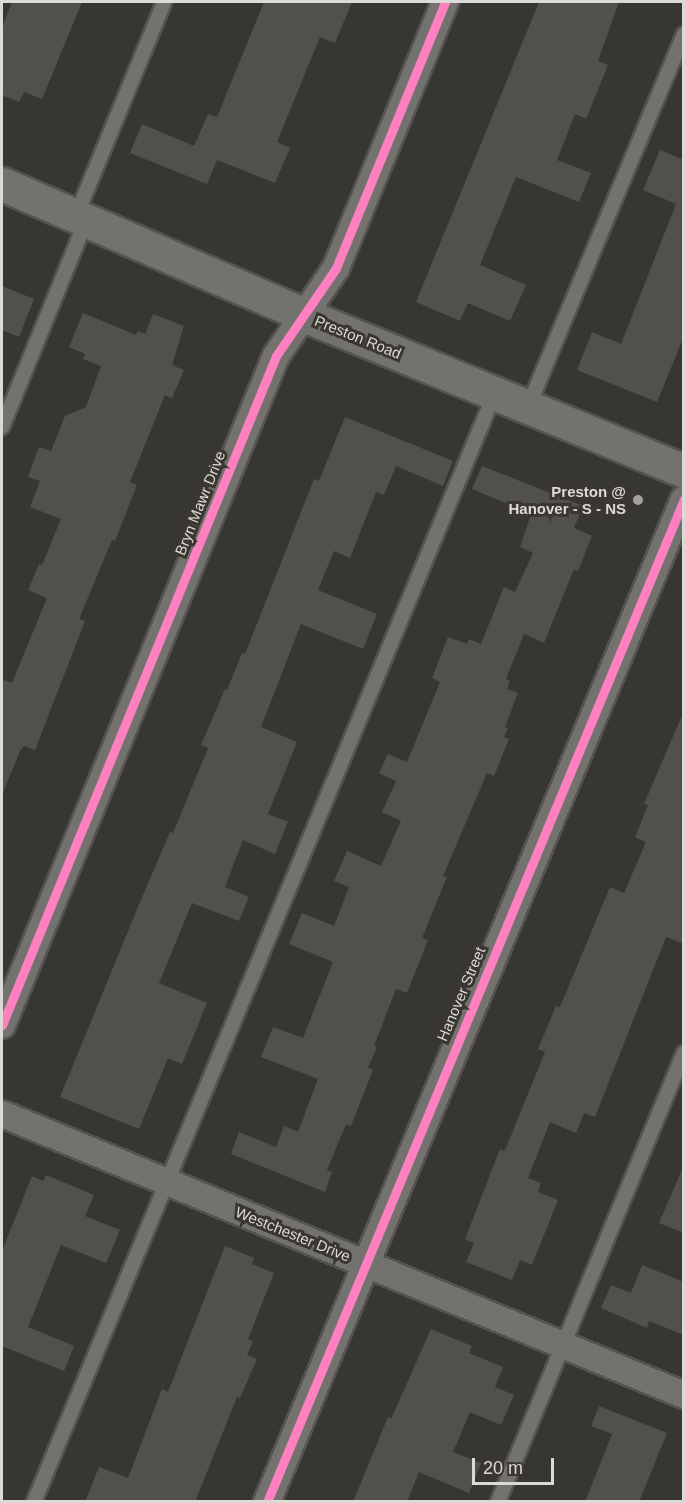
<!DOCTYPE html>
<style>
body{margin:0}
#map{position:relative;width:685px;height:1503px;overflow:hidden;background:#383633;font-family:Arial,sans-serif}
div>[style]{position:absolute}
.building>*{inset:0;background:#51504d}
.roads{filter:drop-shadow(2px 0 #555350) drop-shadow(-2px 0 #555350) drop-shadow(0 2px #555350) drop-shadow(0 -2px #555350)}
.service>*{height:14px;margin:-7px;padding:0 7px;transform-origin:7px;border-radius:7px;background:#73726f}
.minor>*{height:26px;margin:-13px;padding:0 13px;transform-origin:13px;border-radius:13px;background:#73726f}
.secondary>*{height:33px;margin:-16.5px;padding:0 16.5px;transform-origin:16.5px;border-radius:16.5px;background:#73726f}
.cycleway>*{height:9px;margin:-4.5px;padding:0 4.5px;transform-origin:4.5px;border-radius:4.5px;background:#ff80c0}
.dots>*{width:16px;height:16px;translate:-50% -50%;box-sizing:border-box;border:3px solid #3a3731;border-radius:50%}
span{translate:-50% -50%;white-space:nowrap;text-align:center;line-height:1.15;-webkit-text-stroke:6px #3a3731;paint-order:stroke}
.street-label{font-size:15px;color:#dcdad6}
.poi-label{font-size:15px;color:#dcdad6;font-weight:700}
.right{translate:-100% -50%;text-align:right}
.frame{position:absolute;inset:0;border:3px solid #dcdad6;pointer-events:none}
.scale{position:absolute;left:472px;top:1458px;width:82px;height:27px;box-sizing:border-box;border:3px solid #dcdad6;border-top:0;padding-left:8px;font-size:18px;line-height:21px;white-space:nowrap;color:#dcdad6;-webkit-text-stroke:4px #3a3731;paint-order:stroke}
</style>
<div id="map">
<div class="building">
<div style="clip-path:polygon(12px 2px,82px 2px,42px 99px,24px 92px,19px 102px,2px 95px,2px 28px)"></div>
<div style="clip-path:polygon(264px 2px,352px 2px,335px 43px,320px 37px,277px 142px,290px 148px,275px 183px,217px 160px,207px 184px,130px 153px,142px 124px,194px 146px,208px 114px,217px 117px)"></div>
<div style="clip-path:polygon(539px 2px,619px 2px,598px 61px,608px 65px,586px 119px,575px 114px,557px 160px,591px 173px,579px 202px,516px 177px,480px 265px,526px 285px,510px 321px,468px 303px,460px 321px,416px 302px)"></div>
<div style="clip-path:polygon(660px 150px,684px 160px,684px 336px,657px 402px,577px 370px,592px 332px,621px 344px,676px 204px,643px 190px)"></div>
<div style="clip-path:polygon(2px 286px,34px 299px,19px 337px,2px 330px)"></div>
<div style="clip-path:polygon(83px 313px,136px 335px,138px 331px,145px 334px,153px 314px,184px 326px,172px 365px,184px 370px,172px 398px,165px 395px,130px 482px,137px 485px,115px 541px,112px 540px,79px 619px,85px 621px,35px 750px,24px 746px,20px 751px,2px 795px,2px 679px,12px 683px,47px 598px,28px 590px,39px 564px,42px 565px,61px 519px,30px 507px,40px 481px,28px 477px,39px 447px,51px 451px,65px 416px,86px 407px,101px 366px,83px 359px,85px 354px,69px 347px)"></div>
<div style="clip-path:polygon(345px 417px,453px 461px,443px 486px,396px 466px,384px 495px,376px 492px,350px 558px,334px 551px,318px 590px,377px 614px,363px 649px,301px 624px,261px 727px,297px 742px,268px 814px,288px 822px,275px 854px,243px 840px,225px 887px,249px 897px,239px 921px,192px 903px,159px 983px,207px 1003px,182px 1064px,168px 1058px,139px 1129px,60px 1097px,140px 902px,170px 832px,173px 833px,208px 748px,201px 745px,225px 689px,227px 690px,242px 653px,245px 654px,314px 479px,319px 481px)"></div>
<div style="clip-path:polygon(482px 466px,583px 506px,574px 528px,592px 536px,578px 571px,574px 569px,544px 643px,524px 634px,506px 679px,510px 681px,507px 689px,518px 693px,505px 727px,508px 728px,504px 737px,509px 739px,494px 776px,487px 773px,443px 876px,447px 877px,422px 938px,428px 940px,407px 993px,396px 989px,374px 1046px,377px 1047px,368px 1068px,373px 1070px,351px 1126px,346px 1124px,327px 1170px,332px 1172px,325px 1192px,231px 1154px,239px 1132px,276px 1147px,284px 1126px,298px 1132px,318px 1079px,261px 1057px,273px 1027px,303px 1038px,333px 962px,289px 944px,302px 913px,334px 926px,349px 887px,334px 881px,347px 851px,381px 866px,401px 821px,382px 812px,396px 781px,379px 773px,388px 754px,407px 762px,440px 682px,432px 678px,448px 637px,467px 644px,469px 639px,481px 644px,504px 587px,515px 592px,533px 553px,520px 547px,531px 514px,472px 489px)"></div>
<div style="clip-path:polygon(684px 711px,684px 944px,666px 937px,595px 1117px,584px 1113px,576px 1133px,550px 1122px,528px 1178px,541px 1183px,538px 1192px,558px 1200px,532px 1265px,520px 1260px,512px 1280px,466px 1262px,474px 1243px,465px 1239px,500px 1149px,504px 1151px,506px 1148px,545px 1052px,538px 1049px,556px 1006px,560px 1007px,610px 887px,624px 893px,646px 842px,635px 837px,648px 805px,644px 804px)"></div>
<div style="clip-path:polygon(684px 1165px,684px 1233px,659px 1223px)"></div>
<div style="clip-path:polygon(46px 1175px,94px 1195px,85px 1216px,120px 1230px,106px 1263px,61px 1245px,28px 1327px,74px 1346px,64px 1371px,2px 1346px,2px 1251px,32px 1176px,43px 1181px)"></div>
<div style="clip-path:polygon(225px 1246px,254px 1258px,252px 1264px,274px 1273px,248px 1339px,253px 1341px,247px 1355px,257px 1359px,240px 1398px,237px 1397px,195px 1502px,85px 1502px,99px 1467px,128px 1478px,162px 1389px,168px 1392px)"></div>
<div style="clip-path:polygon(642px 1265px,684px 1282px,684px 1335px,649px 1321px,647px 1328px,601px 1308px,611px 1285px,631px 1293px)"></div>
<div style="clip-path:polygon(431px 1329px,472px 1346px,469px 1353px,503px 1367px,495px 1387px,514px 1395px,501px 1425px,470px 1412px,453px 1452px,481px 1463px,469px 1493px,419px 1472px,407px 1502px,353px 1502px,388px 1417px,391px 1419px)"></div>
<div style="clip-path:polygon(599px 1406px,667px 1433px,639px 1502px,585px 1502px,612px 1434px,591px 1426px)"></div>
</div>
<div class="roads">
<div class="service">
<div style="left:76px;top:216px;width:231px;rotate:-67.6deg"></div>
<div style="left:528px;top:407px;width:404px;rotate:-67.3deg"></div>
<div style="left:2px;top:427px;width:222px;rotate:-67.8deg"></div>
<div style="left:34px;top:1502px;width:1201px;rotate:-67.43deg"></div>
<div style="left:498px;top:1502px;width:486px;rotate:-67.5deg"></div>
</div>
<div class="minor">
<div style="left:2px;top:1025px;width:723px;rotate:-67.73deg"></div>
<div style="left:276px;top:356px;width:107px;rotate:-55.7deg"></div>
<div style="left:336px;top:268px;width:287px;rotate:-67.7deg"></div>
<div style="left:2px;top:1114px;width:738px;rotate:22.39deg"></div>
<div style="left:267px;top:1502px;width:1086px;rotate:-67.42deg"></div>
</div>
<div class="secondary">
<div style="left:2px;top:184px;width:329px;rotate:23.4deg"></div>
<div style="left:304px;top:315px;width:411px;rotate:22.3deg"></div>
</div>
</div>
<div class="cycleway">
<div style="left:2px;top:1025px;width:723px;rotate:-67.73deg"></div>
<div style="left:276px;top:356px;width:107px;rotate:-55.7deg"></div>
<div style="left:336px;top:268px;width:287px;rotate:-67.7deg"></div>
<div style="left:267px;top:1502px;width:1086px;rotate:-67.42deg"></div>
</div>
<div class="dots">
<div style="left:638px;top:500px;background:#a3a19d"></div>
</div>
<div class="street-label">
<span style="left:358px;top:337px;rotate:22deg">Preston Road</span>
<span style="left:200px;top:503px;rotate:-68deg">Bryn Mawr Drive</span>
<span style="left:461px;top:994px;rotate:-67deg">Hanover Street</span>
<span style="left:293px;top:1234px;rotate:22deg">Westchester Drive</span>
</div>
<div class="poi-label">
<span class="right" style="left:626px;top:500px">Preston @<br>Hanover - S - NS</span>
</div>
<div class="frame"></div>
<div class="scale">20 m</div>
</div>
